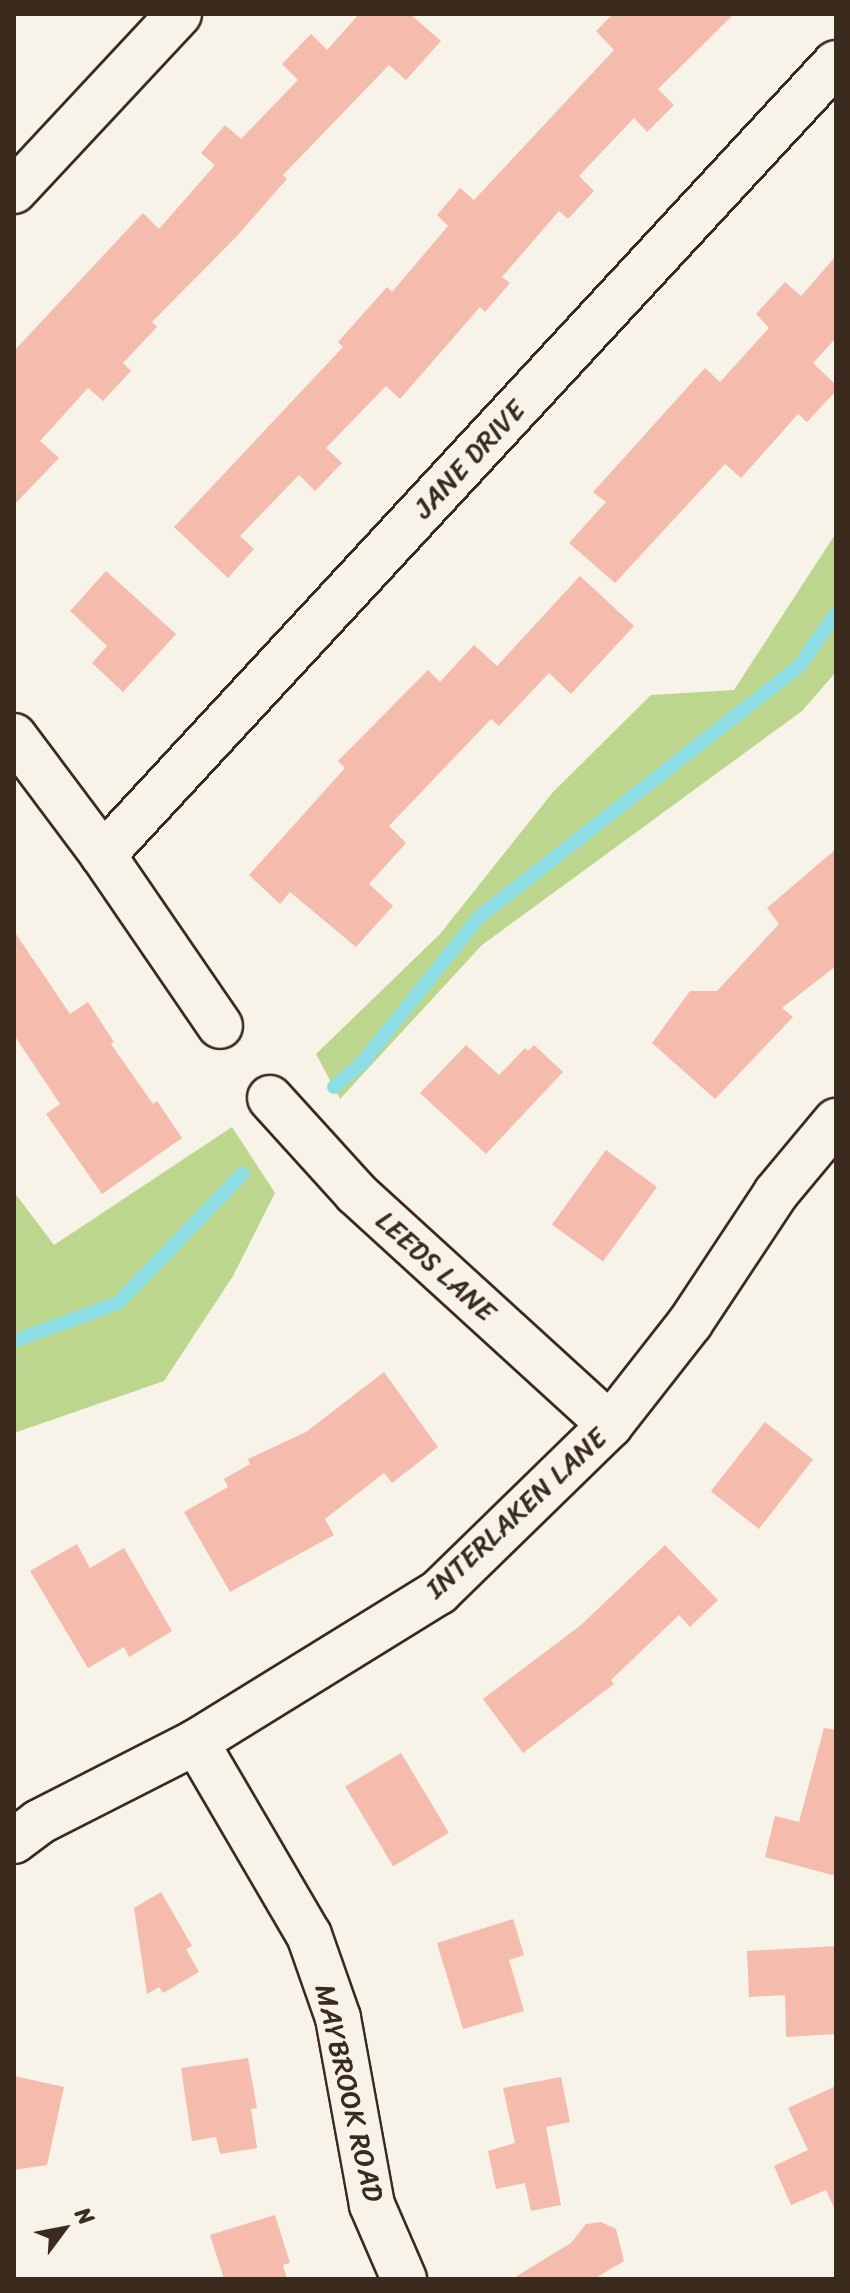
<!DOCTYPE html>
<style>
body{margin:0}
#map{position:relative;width:850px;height:2293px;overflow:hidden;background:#f7f3e8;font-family:Sriracha,sans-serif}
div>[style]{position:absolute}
.green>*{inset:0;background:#bdd68d}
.stream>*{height:14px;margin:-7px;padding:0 7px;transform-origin:7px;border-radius:7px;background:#8ddee4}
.building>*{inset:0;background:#f5bbad;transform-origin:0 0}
.roads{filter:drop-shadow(2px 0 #3b2a1e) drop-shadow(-2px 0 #3b2a1e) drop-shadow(0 2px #3b2a1e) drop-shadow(0 -2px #3b2a1e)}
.street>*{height:44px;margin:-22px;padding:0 22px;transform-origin:22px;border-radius:22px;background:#f7f3e8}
span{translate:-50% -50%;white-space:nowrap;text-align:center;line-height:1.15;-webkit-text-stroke:7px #f7f3e8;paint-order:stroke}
.street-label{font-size:28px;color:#3b2a1e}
.frame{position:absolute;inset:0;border:16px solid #3b2a1e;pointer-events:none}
.north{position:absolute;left:24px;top:2189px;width:80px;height:80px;-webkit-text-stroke:6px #f7f3e8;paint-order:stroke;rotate:58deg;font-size:22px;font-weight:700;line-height:32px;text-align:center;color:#3b2a1e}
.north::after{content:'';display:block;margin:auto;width:28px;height:36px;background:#3b2a1e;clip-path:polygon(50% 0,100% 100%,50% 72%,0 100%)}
</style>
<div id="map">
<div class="green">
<div style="clip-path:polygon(836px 533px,836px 672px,802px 711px,482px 945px,340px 1099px,316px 1054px,440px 934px,553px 792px,651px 695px,734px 690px)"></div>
<div style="clip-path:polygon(232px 1127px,275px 1193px,233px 1276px,164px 1381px,14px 1433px,14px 1192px,54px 1245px)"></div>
</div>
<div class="stream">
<div style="left:334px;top:1087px;width:37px;rotate:-41deg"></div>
<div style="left:362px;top:1063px;width:187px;rotate:-51.3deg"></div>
<div style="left:479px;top:917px;width:408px;rotate:-38.1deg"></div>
<div style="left:800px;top:665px;width:63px;rotate:-55.3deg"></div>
<div style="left:14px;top:1341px;width:111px;rotate:-20.1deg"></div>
<div style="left:118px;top:1303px;width:179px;rotate:-46.1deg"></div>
</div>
<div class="building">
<div style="clip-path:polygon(359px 14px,410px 14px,441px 41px,406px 80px,389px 65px,283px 175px,287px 179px,237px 236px,152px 322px,157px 327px,123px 363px,131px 371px,103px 401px,88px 388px,40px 441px,59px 458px,14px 505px,14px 351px,143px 213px,159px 229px,215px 165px,201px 153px,225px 125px,241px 139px,298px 80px,282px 64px,311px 34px,327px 50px)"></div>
<div style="clip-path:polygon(613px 14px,734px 14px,658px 89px,674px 105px,647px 132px,634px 118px,579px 176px,594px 191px,568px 219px,559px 211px,502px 277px,510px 283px,485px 312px,480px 307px,400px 399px,386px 386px,326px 448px,342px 463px,315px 491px,299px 475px,240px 536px,254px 549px,228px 578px,174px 527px,343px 347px,338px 342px,387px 287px,392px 292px,448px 226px,437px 215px,460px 188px,474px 200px,614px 50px,596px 31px)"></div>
<div style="clip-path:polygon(836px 256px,836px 338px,813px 363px,836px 385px,836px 391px,807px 422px,798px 414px,741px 478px,725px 464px,615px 583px,569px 543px,606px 502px,593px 492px,705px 368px,720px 382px,769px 328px,756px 314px,785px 282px,801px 296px)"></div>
<div style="clip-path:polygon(106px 571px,176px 634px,123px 692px,92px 663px,107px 646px,70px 611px)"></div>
<div style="clip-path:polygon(580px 576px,634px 626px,571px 694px,549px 673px,499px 726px,491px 719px,389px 826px,406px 843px,369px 884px,393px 906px,356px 947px,290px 892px,280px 904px,249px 875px,345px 768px,338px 761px,428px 670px,440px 682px,474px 645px,497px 666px)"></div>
<div style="clip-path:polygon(836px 849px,836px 966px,782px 1008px,793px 1017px,715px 1099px,652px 1043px,690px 991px,717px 991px,779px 924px,767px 908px)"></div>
<div style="clip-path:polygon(14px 931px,70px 1014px,88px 1002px,114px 1042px,111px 1044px,153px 1104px,157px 1101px,182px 1138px,102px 1194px,46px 1114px,60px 1104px,14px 1035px)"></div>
<div style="clip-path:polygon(466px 1045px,499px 1075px,525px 1048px,528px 1051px,534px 1045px,563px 1072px,486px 1154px,420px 1093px)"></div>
<div style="left:606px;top:1150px;width:63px;height:92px;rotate:36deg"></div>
<div style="clip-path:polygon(384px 1372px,438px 1447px,392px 1483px,384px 1473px,325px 1519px,334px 1535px,230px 1592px,184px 1512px,228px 1487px,224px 1479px,250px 1464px,248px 1459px,306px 1432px)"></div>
<div style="left:765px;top:1422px;width:61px;height:88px;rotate:38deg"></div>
<div style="clip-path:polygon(77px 1544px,90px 1568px,124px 1548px,172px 1631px,129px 1657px,124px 1647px,88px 1668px,30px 1571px)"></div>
<div style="clip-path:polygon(665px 1545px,718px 1600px,690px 1627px,679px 1615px,611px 1680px,614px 1684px,523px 1753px,483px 1699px,581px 1625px)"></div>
<div style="clip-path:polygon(824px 1728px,836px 1730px,836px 1876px,765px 1857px,775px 1816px,799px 1822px)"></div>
<div style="left:401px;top:1753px;width:93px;height:65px;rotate:59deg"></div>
<div style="clip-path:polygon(161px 1892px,192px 1946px,186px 1949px,199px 1972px,163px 1993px,159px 1987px,147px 1994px,134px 1908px)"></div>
<div style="clip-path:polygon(513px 1919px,524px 1955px,509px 1960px,524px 2011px,463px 2029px,437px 1943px)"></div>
<div style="clip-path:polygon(836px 1946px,836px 2034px,786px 2037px,785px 1995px,749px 1997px,747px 1951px)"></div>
<div style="clip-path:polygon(248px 2058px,257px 2108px,251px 2109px,257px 2148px,220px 2154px,216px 2137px,192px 2141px,181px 2068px)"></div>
<div style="clip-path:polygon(14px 2076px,64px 2087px,47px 2165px,14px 2170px)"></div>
<div style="clip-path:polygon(561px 2077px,570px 2122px,546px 2127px,561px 2205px,531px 2211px,525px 2183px,496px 2189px,488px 2151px,515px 2143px,503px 2088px)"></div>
<div style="clip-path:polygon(836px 2086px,836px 2212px,826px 2190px,791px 2205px,774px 2166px,808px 2150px,788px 2108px)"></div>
<div style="clip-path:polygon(275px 2215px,290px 2263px,283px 2265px,287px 2279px,224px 2279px,210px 2235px)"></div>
<div style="clip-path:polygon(601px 2222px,616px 2229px,624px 2261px,594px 2279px,512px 2279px,571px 2243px,586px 2224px)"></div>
</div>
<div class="roads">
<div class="street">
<div style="left:14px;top:191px;width:242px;rotate:-47deg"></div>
<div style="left:14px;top:736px;width:149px;rotate:53.2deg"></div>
<div style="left:103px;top:855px;width:207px;rotate:55.6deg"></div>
<div style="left:103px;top:855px;width:1079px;rotate:-47.22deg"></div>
<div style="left:270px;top:1098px;width:128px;rotate:47.8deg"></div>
<div style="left:356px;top:1193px;width:344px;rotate:42.4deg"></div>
<div style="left:196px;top:1742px;width:224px;rotate:59.7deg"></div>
<div style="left:309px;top:1935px;width:88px;rotate:70.7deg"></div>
<div style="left:338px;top:2018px;width:190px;rotate:79.7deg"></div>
<div style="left:372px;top:2205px;width:81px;rotate:66.6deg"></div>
<div style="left:14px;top:1841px;width:31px;rotate:-37deg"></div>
<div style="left:39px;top:1822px;width:176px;rotate:-27deg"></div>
<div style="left:196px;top:1742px;width:286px;rotate:-31.7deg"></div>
<div style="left:439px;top:1592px;width:239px;rotate:-44.3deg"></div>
<div style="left:610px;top:1425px;width:130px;rotate:-51.9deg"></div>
<div style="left:690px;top:1323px;width:156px;rotate:-56.5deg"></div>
<div style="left:776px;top:1193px;width:94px;rotate:-50.2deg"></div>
</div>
</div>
<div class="street-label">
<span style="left:469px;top:459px;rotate:-47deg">JANE DRIVE</span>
<span style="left:436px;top:1266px;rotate:42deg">LEEDS LANE</span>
<span style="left:516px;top:1513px;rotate:-43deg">INTERLAKEN LANE</span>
<span style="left:349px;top:2093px;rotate:77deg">MAYBROOK ROAD</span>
</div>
<div class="frame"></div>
<div class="north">N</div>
</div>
